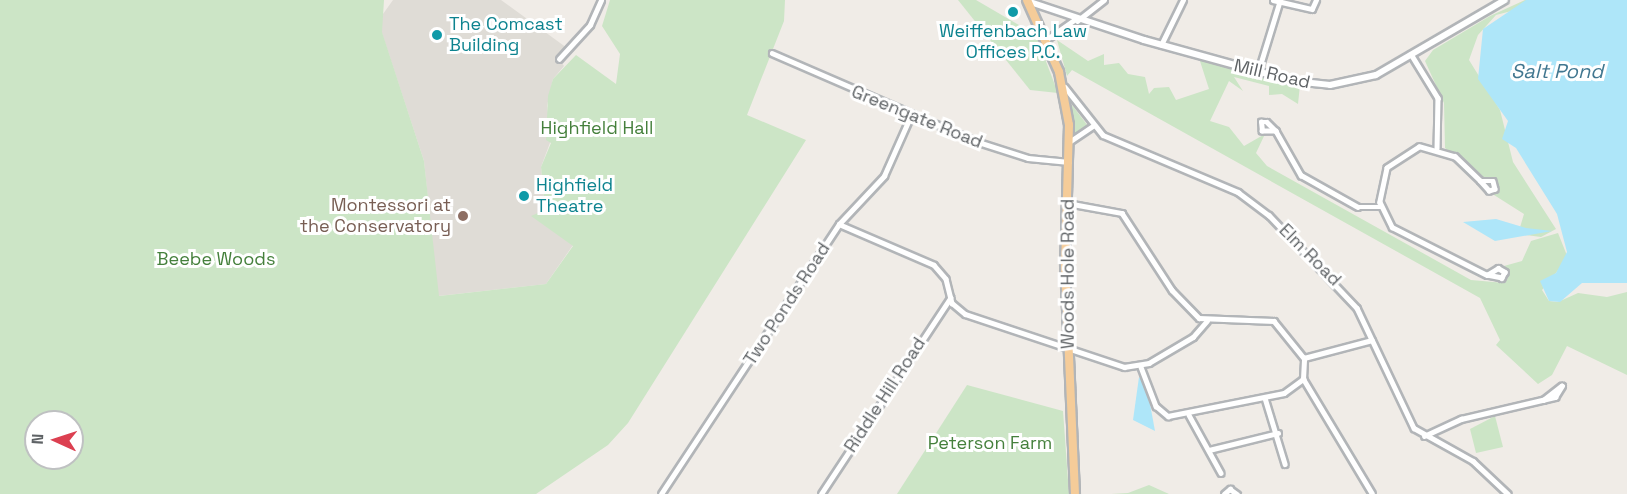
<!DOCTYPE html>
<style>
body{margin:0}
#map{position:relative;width:1627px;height:494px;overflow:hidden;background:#f0ece7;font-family:"Space Grotesk",sans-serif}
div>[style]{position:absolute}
.education>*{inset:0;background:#dfdcd6}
.green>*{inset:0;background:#cce5c6}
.water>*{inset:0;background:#aee6f9}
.roads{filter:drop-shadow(2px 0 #b2b5b8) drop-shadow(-2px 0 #b2b5b8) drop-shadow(0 2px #b2b5b8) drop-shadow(0 -2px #b2b5b8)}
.street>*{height:4.5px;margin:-2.25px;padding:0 2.25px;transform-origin:2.25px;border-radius:2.25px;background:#fff}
.secondary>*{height:6px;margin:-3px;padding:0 3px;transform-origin:3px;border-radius:3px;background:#fff}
.highway>*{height:8px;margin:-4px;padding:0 4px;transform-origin:4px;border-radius:4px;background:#f5cc99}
.dots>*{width:16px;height:16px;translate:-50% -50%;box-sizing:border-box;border:3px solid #fff;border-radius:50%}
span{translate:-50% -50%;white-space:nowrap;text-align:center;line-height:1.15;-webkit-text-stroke:6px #fff;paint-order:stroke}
.culture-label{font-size:18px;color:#0d838f}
.left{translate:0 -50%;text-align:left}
.street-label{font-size:18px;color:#5f6366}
.park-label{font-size:18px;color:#45803c}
.education-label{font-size:18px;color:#785e54}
.right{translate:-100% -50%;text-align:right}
.water-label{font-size:20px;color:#417790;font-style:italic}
.north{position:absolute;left:24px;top:410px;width:60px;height:60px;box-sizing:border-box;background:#fff;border:2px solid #bfc1c2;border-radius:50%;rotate:273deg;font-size:16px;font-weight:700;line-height:24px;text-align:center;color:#5f6366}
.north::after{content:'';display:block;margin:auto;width:21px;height:27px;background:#dc4051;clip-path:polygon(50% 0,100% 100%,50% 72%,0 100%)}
</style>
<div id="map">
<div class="education">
<div style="clip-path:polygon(393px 0,501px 0,567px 48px,558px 58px,564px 66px,553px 79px,547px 106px,551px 140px,541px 167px,545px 210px,533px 216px,573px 245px,546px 284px,438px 296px,424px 161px,378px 21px)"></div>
</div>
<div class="green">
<div style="clip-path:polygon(evenodd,0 0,384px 0,382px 32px,424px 161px,439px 296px,546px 284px,573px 246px,531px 216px,545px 210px,541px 167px,551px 143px,546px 140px,548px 96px,553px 79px,576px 55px,616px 84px,620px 54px,602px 26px,610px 0,785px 0,784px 21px,747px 115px,806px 140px,628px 423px,608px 445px,536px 494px,0 494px,0 0,36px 422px,72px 422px,72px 458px,36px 458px,36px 422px)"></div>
<div style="clip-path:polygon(958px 0,976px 0,1036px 35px,1058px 93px,1030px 90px)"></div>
<div style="clip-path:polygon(1525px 0,1554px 0,1496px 15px,1478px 35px,1469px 60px,1500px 110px,1513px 162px,1556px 229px,1541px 237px,1518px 234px,1524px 214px,1494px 195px,1496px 182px,1484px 180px,1445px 148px,1444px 103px,1425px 61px,1433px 50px,1490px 16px)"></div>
<div style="clip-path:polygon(1057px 40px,1088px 61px,1104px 54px,1104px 65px,1119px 63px,1128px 74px,1145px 77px,1149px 94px,1154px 88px,1169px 87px,1176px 100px,1209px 89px,1199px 58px,1300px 85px,1298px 104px,1282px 94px,1269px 95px,1269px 86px,1234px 77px,1243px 91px,1229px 81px,1210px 121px,1229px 127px,1244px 146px,1265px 134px,1256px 153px,1267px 166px,1471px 280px,1505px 283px,1510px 273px,1504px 266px,1522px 261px,1531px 241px,1558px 233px,1568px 258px,1542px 290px,1549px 301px,1558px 302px,1578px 293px,1607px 297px,1627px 292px,1627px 375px,1567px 346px,1552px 375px,1538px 384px,1496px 345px,1500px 340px,1480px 298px,1072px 70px,1067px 76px)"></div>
<div style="clip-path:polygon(1072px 105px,1088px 126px,1075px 136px,1069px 106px)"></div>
<div style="clip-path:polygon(967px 385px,1063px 411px,1069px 494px,897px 494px)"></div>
<div style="clip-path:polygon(1495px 416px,1503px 447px,1476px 453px,1470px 429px)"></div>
<div style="clip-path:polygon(1149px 485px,1169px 494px,1111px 494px,1128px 493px)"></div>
</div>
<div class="water">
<div style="clip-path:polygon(1526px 0,1627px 0,1627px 283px,1582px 283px,1560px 302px,1549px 301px,1540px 281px,1556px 273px,1567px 252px,1557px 214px,1516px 148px,1502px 139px,1508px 121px,1478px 79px,1483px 29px)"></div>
<div style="clip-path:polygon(1496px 219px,1526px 228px,1552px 231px,1495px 241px,1463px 222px)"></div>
<div style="clip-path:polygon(1139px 377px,1146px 382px,1155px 431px,1133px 420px)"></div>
</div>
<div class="roads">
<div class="street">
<div style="left:1273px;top:0;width:40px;rotate:13deg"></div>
<div style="left:1312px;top:9px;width:10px;rotate:-66deg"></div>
<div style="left:1077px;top:21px;width:34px;rotate:-38deg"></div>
<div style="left:1047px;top:39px;width:33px;rotate:-35deg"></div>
<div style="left:1161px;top:45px;width:50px;rotate:-63.9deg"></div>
<div style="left:772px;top:53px;width:224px;rotate:23.4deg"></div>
<div style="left:978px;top:142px;width:52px;rotate:17.7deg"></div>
<div style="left:1028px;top:158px;width:41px;rotate:5.6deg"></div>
<div style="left:1411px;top:54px;width:52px;rotate:58.5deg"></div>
<div style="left:1438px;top:98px;width:50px;rotate:91.1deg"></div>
<div style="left:559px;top:59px;width:46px;rotate:-47.6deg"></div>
<div style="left:590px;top:25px;width:27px;rotate:-66deg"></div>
<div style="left:1258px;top:72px;width:75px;rotate:-73deg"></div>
<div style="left:1065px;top:87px;width:61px;rotate:51.6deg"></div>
<div style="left:1103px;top:135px;width:147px;rotate:22.9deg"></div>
<div style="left:1238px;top:192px;width:39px;rotate:37deg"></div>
<div style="left:1269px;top:215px;width:128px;rotate:46.6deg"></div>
<div style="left:1357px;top:308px;width:133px;rotate:64.6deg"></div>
<div style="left:1414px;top:428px;width:68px;rotate:29.2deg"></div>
<div style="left:1473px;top:461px;width:48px;rotate:43.3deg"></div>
<div style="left:1261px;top:122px;width:6px"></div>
<div style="left:1267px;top:122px;width:13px;rotate:45deg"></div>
<div style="left:1276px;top:131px;width:14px;rotate:180deg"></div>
<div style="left:1262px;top:131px;width:9px;rotate:-96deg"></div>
<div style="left:1276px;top:131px;width:51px;rotate:60.4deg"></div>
<div style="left:1301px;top:175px;width:65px;rotate:29.3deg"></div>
<div style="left:1358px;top:207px;width:23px"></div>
<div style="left:1069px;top:142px;width:29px;rotate:-34deg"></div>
<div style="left:1480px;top:181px;width:35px;rotate:-136deg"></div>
<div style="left:1455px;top:157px;width:37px;rotate:-164deg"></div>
<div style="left:1419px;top:147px;width:38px;rotate:147deg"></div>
<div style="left:1387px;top:168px;width:35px;rotate:102deg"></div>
<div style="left:1380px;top:202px;width:28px;rotate:64deg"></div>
<div style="left:1392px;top:227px;width:106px;rotate:26.8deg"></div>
<div style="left:1480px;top:181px;width:13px"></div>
<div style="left:1493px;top:181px;width:8px;rotate:76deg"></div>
<div style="left:1495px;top:189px;width:6px;rotate:162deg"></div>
<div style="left:1489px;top:191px;width:13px;rotate:-132deg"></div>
<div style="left:1067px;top:203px;width:56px;rotate:10.3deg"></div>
<div style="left:1122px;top:213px;width:92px;rotate:57deg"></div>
<div style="left:1172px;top:290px;width:39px;rotate:46deg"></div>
<div style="left:1199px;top:318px;width:75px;rotate:2.3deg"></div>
<div style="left:1274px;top:321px;width:48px;rotate:51deg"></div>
<div style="left:839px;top:224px;width:103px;rotate:23.3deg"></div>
<div style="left:934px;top:265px;width:18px;rotate:49deg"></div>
<div style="left:946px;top:279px;width:25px;rotate:76deg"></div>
<div style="left:952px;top:303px;width:17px;rotate:40deg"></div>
<div style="left:965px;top:314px;width:168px;rotate:18.4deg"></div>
<div style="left:1124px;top:367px;width:25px;rotate:-9deg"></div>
<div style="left:1149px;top:363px;width:51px;rotate:-30.6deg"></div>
<div style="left:1193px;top:337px;width:21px;rotate:-49deg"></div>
<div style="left:1498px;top:268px;width:8px;rotate:30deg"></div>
<div style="left:1505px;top:272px;width:7px;rotate:117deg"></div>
<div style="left:1502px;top:278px;width:15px;rotate:-169deg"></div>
<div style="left:1487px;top:275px;width:13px;rotate:-32deg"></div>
<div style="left:1141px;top:367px;width:42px;rotate:69deg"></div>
<div style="left:1156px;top:406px;width:16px;rotate:40deg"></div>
<div style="left:1168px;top:416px;width:118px;rotate:-11.2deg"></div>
<div style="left:1284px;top:393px;width:24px;rotate:-36deg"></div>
<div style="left:1265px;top:398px;width:69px;rotate:73.1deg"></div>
<div style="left:1189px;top:415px;width:66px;rotate:61.1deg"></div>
<div style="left:1424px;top:436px;width:41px;rotate:-24.7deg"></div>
<div style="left:1461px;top:419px;width:97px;rotate:-13.2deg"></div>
<div style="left:1555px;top:397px;width:13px;rotate:-58deg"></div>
<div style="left:1562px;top:386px;width:23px;rotate:142deg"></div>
<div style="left:1209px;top:450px;width:71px;rotate:-13.8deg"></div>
<div style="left:661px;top:494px;width:323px;rotate:-56.6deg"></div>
<div style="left:839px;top:224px;width:66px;rotate:-46.8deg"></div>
<div style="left:884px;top:176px;width:67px;rotate:-66.1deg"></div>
<div style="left:821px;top:494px;width:235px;rotate:-56.6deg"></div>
<div style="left:1224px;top:494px;width:8px;rotate:-40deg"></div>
<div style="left:1230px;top:489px;width:9px;rotate:36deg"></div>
<div style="left:1372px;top:494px;width:134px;rotate:-121deg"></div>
<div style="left:1303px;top:379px;width:21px;rotate:-87deg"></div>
<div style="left:1304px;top:358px;width:70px;rotate:-14.8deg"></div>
</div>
<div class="secondary">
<div style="left:1027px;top:1px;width:123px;rotate:18.4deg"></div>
<div style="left:1144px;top:40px;width:155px;rotate:15.4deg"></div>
<div style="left:1293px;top:81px;width:37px;rotate:6deg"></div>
<div style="left:1330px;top:85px;width:47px;rotate:-12.3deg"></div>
<div style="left:1376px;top:75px;width:149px;rotate:-30.2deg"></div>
</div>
<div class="highway">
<div style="left:1027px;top:0;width:79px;rotate:66deg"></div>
<div style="left:1059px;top:72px;width:54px;rotate:79.3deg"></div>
<div style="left:1069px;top:125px;width:140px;rotate:91.6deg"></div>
<div style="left:1065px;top:265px;width:229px;rotate:87.5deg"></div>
</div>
</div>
<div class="dots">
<div style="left:1013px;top:12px;background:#0f9aa8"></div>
<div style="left:437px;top:35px;background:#0f9aa8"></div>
<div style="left:524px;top:196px;background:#0f9aa8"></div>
<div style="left:463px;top:216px;background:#8d6e63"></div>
</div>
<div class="culture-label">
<span class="left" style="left:449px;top:35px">The Comcast<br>Building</span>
<span style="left:1013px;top:42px">Weiffenbach Law<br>Offices P.C.</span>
<span class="left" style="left:536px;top:196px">Highfield<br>Theatre</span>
</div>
<div class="street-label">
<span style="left:1272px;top:74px;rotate:13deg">Mill Road</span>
<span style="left:917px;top:117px;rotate:22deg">Greengate Road</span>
<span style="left:1310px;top:255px;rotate:45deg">Elm Road</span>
<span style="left:1068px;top:274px;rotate:-90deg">Woods Hole Road</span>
<span style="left:787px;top:304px;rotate:-57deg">Two Ponds Road</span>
<span style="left:885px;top:395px;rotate:-57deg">Riddle Hill Road</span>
</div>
<div class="park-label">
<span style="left:597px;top:128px">Highfield Hall</span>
<span style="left:216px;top:259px">Beebe Woods</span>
<span style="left:990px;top:443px">Peterson Farm</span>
</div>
<div class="education-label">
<span class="right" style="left:451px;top:216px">Montessori at<br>the Conservatory</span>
</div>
<div class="water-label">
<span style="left:1557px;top:71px">Salt Pond</span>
</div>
<div class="north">N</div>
</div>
